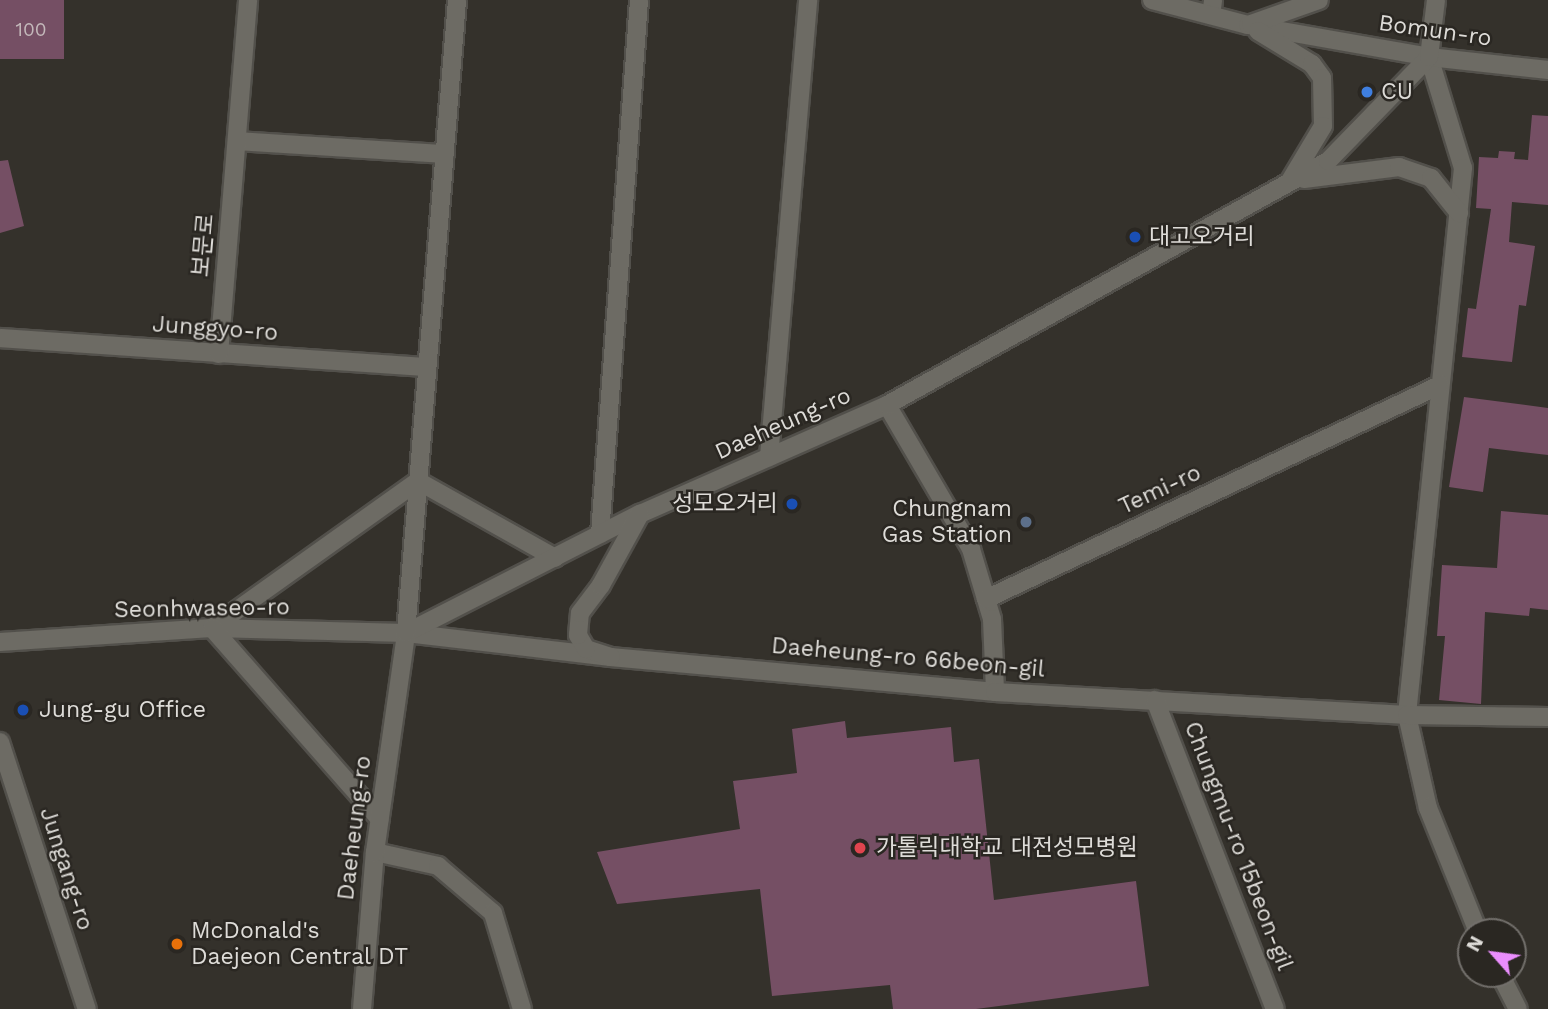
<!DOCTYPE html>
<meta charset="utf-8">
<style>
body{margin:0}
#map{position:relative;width:1548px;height:1009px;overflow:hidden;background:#34312b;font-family:"Work Sans","Noto Sans KR",sans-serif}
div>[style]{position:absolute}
.building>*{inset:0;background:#754f64;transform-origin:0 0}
.roads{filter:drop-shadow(2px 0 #52504b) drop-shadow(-2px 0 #52504b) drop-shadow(0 2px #52504b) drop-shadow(0 -2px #52504b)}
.street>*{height:18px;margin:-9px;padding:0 9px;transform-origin:9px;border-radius:9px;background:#6d6b64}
.secondary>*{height:18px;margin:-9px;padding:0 9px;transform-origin:9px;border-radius:9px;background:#6d6b64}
.dots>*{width:19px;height:19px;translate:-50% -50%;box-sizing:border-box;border:4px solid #2a2722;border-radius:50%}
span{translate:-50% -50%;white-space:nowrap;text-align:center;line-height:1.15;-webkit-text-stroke:5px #2a2722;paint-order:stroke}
.number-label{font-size:19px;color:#c4b9bb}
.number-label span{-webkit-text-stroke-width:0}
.street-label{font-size:23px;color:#dedcd8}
.poi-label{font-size:23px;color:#dedcd8}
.left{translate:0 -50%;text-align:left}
.right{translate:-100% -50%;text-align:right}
.north{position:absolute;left:1457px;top:918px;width:70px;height:70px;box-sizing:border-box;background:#2a2722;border:2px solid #726f6b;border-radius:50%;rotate:298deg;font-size:19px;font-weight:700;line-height:28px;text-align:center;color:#dedcd8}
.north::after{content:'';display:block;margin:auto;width:24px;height:32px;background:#ea8dfd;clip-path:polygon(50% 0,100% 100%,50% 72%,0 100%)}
</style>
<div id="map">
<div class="building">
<div style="left:0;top:0;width:64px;height:59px"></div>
<div style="clip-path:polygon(1532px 115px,1548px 116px,1548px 205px,1512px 202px,1509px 242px,1535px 246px,1526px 306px,1519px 305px,1512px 362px,1462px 357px,1468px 308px,1476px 309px,1491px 209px,1476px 208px,1479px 157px,1498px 158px,1499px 151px,1515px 152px,1514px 159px,1528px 160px)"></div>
<div style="clip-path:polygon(8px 160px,24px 226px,0 233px,0 161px)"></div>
<div style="clip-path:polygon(1464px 397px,1548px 408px,1548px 455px,1489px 448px,1483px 492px,1449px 487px)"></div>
<div style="clip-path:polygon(1501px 511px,1548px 515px,1548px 610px,1530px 608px,1529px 616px,1485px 612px,1481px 704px,1439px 700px,1445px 636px,1437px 636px,1442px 565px,1497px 568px)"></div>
<div style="clip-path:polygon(845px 721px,847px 738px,951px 727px,954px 762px,979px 759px,994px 900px,1136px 881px,1149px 986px,976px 1009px,893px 1009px,890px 985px,772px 996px,760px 889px,617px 904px,597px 852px,740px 829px,733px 781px,797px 773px,792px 729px)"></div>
</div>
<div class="roads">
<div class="street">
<div style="left:1211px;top:15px;width:15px;rotate:-82deg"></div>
<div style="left:1429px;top:57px;width:116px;rotate:73deg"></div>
<div style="left:1463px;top:168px;width:550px;rotate:95.85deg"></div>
<div style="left:1407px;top:715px;width:95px;rotate:77.3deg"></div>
<div style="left:1428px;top:808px;width:134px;rotate:68deg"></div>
<div style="left:237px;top:141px;width:208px;rotate:3.6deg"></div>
<div style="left:0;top:338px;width:428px;rotate:3.9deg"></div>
<div style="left:219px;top:354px;width:355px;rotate:-85.3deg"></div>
<div style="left:887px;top:405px;width:167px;rotate:59.7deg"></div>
<div style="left:971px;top:549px;width:73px;rotate:73.3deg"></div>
<div style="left:992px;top:619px;width:73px;rotate:87.6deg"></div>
<div style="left:769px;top:457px;width:459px;rotate:-85.1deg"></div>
<div style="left:600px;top:534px;width:535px;rotate:-85.82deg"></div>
<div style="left:986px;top:599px;width:502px;rotate:-25.24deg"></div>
<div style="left:212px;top:628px;width:253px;rotate:-35.5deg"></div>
<div style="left:418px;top:481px;width:157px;rotate:29.3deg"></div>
<div style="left:0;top:642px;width:212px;rotate:-3.8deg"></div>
<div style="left:212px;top:628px;width:194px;rotate:1.5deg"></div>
<div style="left:406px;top:633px;width:206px;rotate:6.7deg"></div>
<div style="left:611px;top:657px;width:386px;rotate:5.2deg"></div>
<div style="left:995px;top:692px;width:413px;rotate:3.2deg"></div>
<div style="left:1407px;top:715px;width:141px;rotate:0.8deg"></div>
<div style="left:1155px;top:700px;width:331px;rotate:68.8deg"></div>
<div style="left:375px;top:852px;width:65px;rotate:12.5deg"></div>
<div style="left:438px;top:866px;width:72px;rotate:40.5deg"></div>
<div style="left:493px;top:913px;width:100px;rotate:73.2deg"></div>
<div style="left:1500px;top:974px;width:39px;rotate:63deg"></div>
</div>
<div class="secondary">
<div style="left:1152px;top:0;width:99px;rotate:14.6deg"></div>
<div style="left:1248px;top:25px;width:184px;rotate:10deg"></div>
<div style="left:1429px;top:57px;width:120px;rotate:6.2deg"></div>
<div style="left:1251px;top:24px;width:72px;rotate:-19.4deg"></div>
<div style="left:1258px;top:31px;width:63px;rotate:31.4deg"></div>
<div style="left:1312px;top:64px;width:17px;rotate:54deg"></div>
<div style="left:1322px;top:78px;width:48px;rotate:88.8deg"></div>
<div style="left:1323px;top:126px;width:64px;rotate:121deg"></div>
<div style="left:1304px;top:179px;width:96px;rotate:-7.2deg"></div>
<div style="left:1399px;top:167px;width:34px;rotate:19deg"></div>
<div style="left:1431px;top:178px;width:45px;rotate:51.3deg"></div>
<div style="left:212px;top:628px;width:254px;rotate:48.7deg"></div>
<div style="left:406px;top:633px;width:263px;rotate:-27deg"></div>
<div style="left:640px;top:514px;width:270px;rotate:-23.8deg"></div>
<div style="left:887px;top:405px;width:504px;rotate:-28.96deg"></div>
<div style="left:1328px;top:161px;width:145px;rotate:-45.8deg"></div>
<div style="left:1429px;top:57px;width:57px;rotate:-83deg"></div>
<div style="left:611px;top:657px;width:26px;rotate:-162deg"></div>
<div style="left:586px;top:649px;width:16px;rotate:-120deg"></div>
<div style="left:578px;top:635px;width:22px;rotate:-85deg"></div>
<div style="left:580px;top:613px;width:35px;rotate:-53deg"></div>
<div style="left:601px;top:585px;width:81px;rotate:-61.2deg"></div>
<div style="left:0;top:742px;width:281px;rotate:72deg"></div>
<div style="left:362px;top:1009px;width:158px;rotate:-85.3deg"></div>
<div style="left:375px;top:852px;width:221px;rotate:-81.9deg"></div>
<div style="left:406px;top:633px;width:635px;rotate:-85.39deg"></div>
</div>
</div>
<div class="dots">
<div style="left:1367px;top:92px;background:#3f7fe0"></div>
<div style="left:1135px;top:237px;background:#1a4fb4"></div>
<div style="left:792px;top:504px;background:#1a4fb4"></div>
<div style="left:1026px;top:522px;background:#5c6f8a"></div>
<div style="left:23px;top:710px;background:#1a4fb4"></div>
<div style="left:860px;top:848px;background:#e0444e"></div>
<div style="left:177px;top:944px;background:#e8710a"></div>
</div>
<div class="number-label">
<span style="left:31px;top:30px">100</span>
</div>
<div class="street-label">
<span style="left:1435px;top:31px;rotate:8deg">Bomun-ro</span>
<span style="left:204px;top:245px;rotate:-85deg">보문로</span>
<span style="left:215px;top:329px;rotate:4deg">Junggyo-ro</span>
<span style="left:783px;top:424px;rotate:-24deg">Daeheung-ro</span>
<span style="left:1160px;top:490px;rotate:-25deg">Temi-ro</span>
<span style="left:202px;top:609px;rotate:-1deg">Seonhwaseo-ro</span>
<span style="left:908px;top:658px;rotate:5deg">Daeheung-ro 66beon-gil</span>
<span style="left:355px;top:828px;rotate:-83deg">Daeheung-ro</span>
<span style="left:1238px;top:846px;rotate:69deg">Chungmu-ro 15beon-gil</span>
<span style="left:66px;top:869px;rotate:72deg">Jungang-ro</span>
</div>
<div class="poi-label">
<span class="left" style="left:1381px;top:92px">CU</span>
<span class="left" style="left:1149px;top:237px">대고오거리</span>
<span class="right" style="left:778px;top:504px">성모오거리</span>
<span class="right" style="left:1012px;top:522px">Chungnam<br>Gas Station</span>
<span class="left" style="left:39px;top:710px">Jung-gu Office</span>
<span class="left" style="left:876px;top:848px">가톨릭대학교 대전성모병원</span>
<span class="left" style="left:191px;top:944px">McDonald's<br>Daejeon Central DT</span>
</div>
<div class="north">N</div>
</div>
